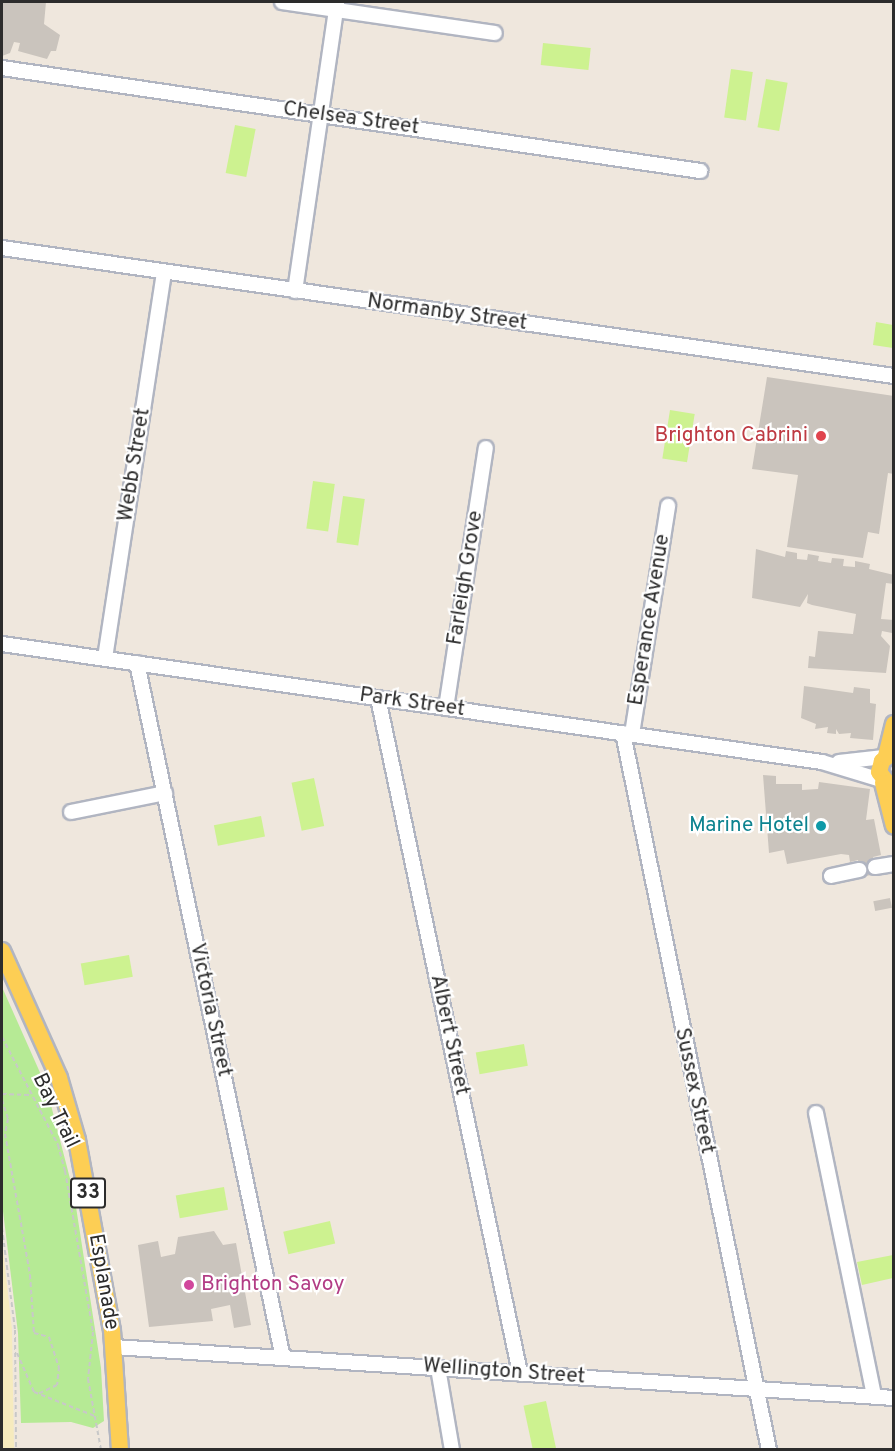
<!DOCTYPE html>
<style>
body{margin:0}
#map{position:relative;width:895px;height:1451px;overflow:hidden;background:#efe7dd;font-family:Overpass,sans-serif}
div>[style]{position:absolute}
.green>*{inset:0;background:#b6ea95}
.sand>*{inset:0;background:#f6ebbe}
.pitch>*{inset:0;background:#cdf290;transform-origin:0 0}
.building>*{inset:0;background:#cac4bd;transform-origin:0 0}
.path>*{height:2px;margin-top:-1px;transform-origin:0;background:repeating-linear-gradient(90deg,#c8c8c8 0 4.5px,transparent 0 7.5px)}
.roads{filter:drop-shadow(2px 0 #b1b5c1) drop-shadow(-2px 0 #b1b5c1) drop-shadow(0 2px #b1b5c1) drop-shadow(0 -2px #b1b5c1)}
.minor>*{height:14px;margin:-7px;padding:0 7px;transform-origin:7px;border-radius:7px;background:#fff}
.major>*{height:16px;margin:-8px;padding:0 8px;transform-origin:8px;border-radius:8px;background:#fdce54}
.dots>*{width:16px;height:16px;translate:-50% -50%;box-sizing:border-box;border:3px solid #fff;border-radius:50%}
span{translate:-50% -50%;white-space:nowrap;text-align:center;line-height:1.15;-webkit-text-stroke:4.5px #fff;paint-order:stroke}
.shield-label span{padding:2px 4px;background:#fff;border:2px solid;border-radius:4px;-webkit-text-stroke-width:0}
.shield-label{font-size:20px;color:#2c2c2c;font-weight:700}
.street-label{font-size:21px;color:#2c2c2c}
.health-label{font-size:21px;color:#be3a42}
.right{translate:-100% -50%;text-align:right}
.culture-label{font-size:21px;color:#0d838f}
.hotel-label{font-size:21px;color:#b23c85}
.left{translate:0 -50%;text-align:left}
.frame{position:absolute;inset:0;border:3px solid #2c2c2c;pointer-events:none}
</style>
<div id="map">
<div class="green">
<div style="clip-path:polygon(2px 987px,46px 1086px,74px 1194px,101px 1368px,104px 1421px,93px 1428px,71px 1422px,21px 1423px,18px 1333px,2px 1203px)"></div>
</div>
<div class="sand">
<div style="clip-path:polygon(2px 1241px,12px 1329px,14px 1449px,2px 1449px)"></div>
</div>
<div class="pitch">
<div style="left:543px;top:43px;width:48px;height:22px;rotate:6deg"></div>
<div style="left:731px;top:69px;width:22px;height:49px;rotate:8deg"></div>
<div style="left:766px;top:79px;width:22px;height:49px;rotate:10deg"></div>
<div style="left:235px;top:125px;width:21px;height:49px;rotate:11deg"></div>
<div style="clip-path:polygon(876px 322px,893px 325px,893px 348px,873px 345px)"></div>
<div style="left:670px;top:410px;width:25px;height:49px;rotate:9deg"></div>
<div style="left:313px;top:481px;width:22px;height:48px;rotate:8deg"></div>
<div style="left:343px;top:496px;width:22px;height:47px;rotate:8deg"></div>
<div style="left:314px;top:778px;width:49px;height:23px;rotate:78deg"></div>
<div style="left:261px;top:816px;width:21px;height:48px;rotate:79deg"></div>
<div style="left:129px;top:955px;width:22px;height:49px;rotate:80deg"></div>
<div style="left:524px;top:1044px;width:22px;height:49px;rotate:80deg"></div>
<div style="left:224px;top:1187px;width:23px;height:49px;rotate:80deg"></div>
<div style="left:330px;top:1221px;width:23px;height:48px;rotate:77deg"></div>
<div style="clip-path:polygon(893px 1255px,893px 1278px,862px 1285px,857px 1262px)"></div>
<div style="left:546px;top:1401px;width:48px;height:23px;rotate:78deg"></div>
</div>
<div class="building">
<div style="clip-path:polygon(2px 2px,46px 2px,44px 24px,60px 35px,56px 51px,51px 51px,47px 59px,18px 51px,20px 43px,14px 42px,10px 53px,2px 56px)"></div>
<div style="clip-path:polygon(767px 377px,894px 396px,894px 474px,888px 473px,879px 534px,868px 532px,863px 558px,787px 547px,798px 475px,752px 469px)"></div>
<div style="clip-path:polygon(756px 549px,785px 557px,786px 551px,797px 553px,797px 559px,807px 560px,808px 554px,819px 556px,818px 561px,831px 563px,832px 558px,844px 559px,843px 566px,855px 567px,855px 561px,870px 564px,869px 569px,894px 575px,894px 584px,886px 583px,881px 619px,894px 620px,892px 633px,882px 631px,881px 636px,890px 646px,886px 673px,808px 668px,809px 656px,815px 657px,818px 631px,853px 634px,856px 614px,812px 605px,807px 603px,808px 594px,800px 607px,752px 598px)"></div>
<div style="clip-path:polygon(804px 686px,853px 693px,854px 687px,870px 689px,870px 703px,876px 704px,873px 740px,850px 738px,851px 733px,839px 734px,836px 729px,836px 734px,827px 733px,828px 727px,815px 729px,816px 724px,801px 718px)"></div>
<div style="clip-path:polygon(763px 775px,776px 776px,776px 784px,802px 784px,802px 790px,818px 789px,819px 782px,870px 789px,866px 820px,874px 819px,881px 855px,873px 857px,876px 874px,861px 877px,858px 860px,850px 862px,849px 855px,841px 854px,787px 864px,784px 850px,769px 853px)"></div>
<div style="left:890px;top:898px;width:10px;height:17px;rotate:79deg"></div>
<div style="clip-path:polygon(214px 1231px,223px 1245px,236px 1243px,251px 1325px,234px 1328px,230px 1305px,211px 1309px,213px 1321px,149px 1327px,138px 1245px,158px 1241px,161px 1257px,175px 1254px,178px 1237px)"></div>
</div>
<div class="path">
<div style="left:2px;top:1037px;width:122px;rotate:62.6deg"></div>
<div style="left:58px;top:1145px;width:27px;rotate:75deg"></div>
<div style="left:65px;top:1171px;width:163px;rotate:80.1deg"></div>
<div style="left:93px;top:1332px;width:47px;rotate:96.1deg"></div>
<div style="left:88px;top:1379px;width:72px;rotate:79.6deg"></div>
<div style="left:2px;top:1094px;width:27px;rotate:2deg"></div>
<div style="left:2px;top:1100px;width:20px;rotate:72deg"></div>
<div style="left:8px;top:1119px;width:15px;rotate:101deg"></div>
<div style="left:5px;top:1134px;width:143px;rotate:79.9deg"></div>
<div style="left:30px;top:1275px;width:58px;rotate:86.1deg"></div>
<div style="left:34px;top:1333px;width:16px;rotate:15deg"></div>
<div style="left:49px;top:1337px;width:32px;rotate:72deg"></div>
<div style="left:59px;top:1367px;width:18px;rotate:96deg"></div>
<div style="left:57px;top:1385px;width:21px;rotate:155deg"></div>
<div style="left:2px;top:1228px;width:103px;rotate:82.7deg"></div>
<div style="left:15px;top:1330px;width:120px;rotate:89.5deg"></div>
<div style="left:17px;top:1353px;width:43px;rotate:66.4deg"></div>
<div style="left:34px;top:1392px;width:68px;rotate:21.6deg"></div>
</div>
<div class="roads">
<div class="minor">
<div style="left:282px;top:2px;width:215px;rotate:8.3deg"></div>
<div style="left:2px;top:68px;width:706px;rotate:8.39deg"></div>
<div style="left:2px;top:248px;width:901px;rotate:8.17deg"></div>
<div style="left:295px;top:291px;width:292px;rotate:-81.7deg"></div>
<div style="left:2px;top:644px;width:828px;rotate:8.19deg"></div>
<div style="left:822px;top:762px;width:62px;rotate:17deg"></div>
<div style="left:105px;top:658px;width:390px;rotate:-81.3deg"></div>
<div style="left:137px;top:663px;width:710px;rotate:78.14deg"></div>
<div style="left:378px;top:698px;width:690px;rotate:78.12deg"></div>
<div style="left:446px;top:708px;width:263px;rotate:-81.3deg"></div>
<div style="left:623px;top:733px;width:732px;rotate:78.49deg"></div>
<div style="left:632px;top:734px;width:231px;rotate:-81deg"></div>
<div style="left:839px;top:762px;width:45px;rotate:-6.3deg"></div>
<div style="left:71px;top:812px;width:96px;rotate:-11.4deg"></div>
<div style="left:875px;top:867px;width:19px;rotate:-9deg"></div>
<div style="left:831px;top:876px;width:29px;rotate:-12deg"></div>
<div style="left:816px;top:1113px;width:289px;rotate:78.4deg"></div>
<div style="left:114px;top:1347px;width:782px;rotate:3.74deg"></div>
<div style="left:438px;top:1368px;width:83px;rotate:80.3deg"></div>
</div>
<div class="major">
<div style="left:894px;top:751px;width:16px;rotate:140deg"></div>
<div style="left:882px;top:761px;width:11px;rotate:105deg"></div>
<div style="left:879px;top:772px;width:24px;rotate:52deg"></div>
<div style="left:886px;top:756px;width:33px;rotate:-76deg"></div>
<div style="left:883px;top:783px;width:44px;rotate:75.7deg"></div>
<div style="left:2px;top:951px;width:139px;rotate:65.8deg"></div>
<div style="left:59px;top:1078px;width:65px;rotate:73.8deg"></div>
<div style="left:77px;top:1140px;width:193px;rotate:79.6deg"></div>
<div style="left:112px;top:1330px;width:120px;rotate:86.2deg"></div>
</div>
</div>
<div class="dots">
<div style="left:821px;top:436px;background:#e0444e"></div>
<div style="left:821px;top:826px;background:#0f9aa8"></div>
<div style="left:189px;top:1285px;background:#d1479c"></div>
</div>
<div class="shield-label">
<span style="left:88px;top:1193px">33</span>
</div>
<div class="street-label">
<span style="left:351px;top:119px;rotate:8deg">Chelsea Street</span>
<span style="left:447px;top:313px;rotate:8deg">Normanby Street</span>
<span style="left:135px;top:465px;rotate:-81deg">Webb Street</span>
<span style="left:466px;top:578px;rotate:-81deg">Farleigh Grove</span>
<span style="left:650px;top:620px;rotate:-81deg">Esperance Avenue</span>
<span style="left:412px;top:703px;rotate:8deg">Park Street</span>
<span style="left:210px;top:1010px;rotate:78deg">Victoria Street</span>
<span style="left:449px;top:1035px;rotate:78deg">Albert Street</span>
<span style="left:694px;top:1091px;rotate:78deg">Sussex Street</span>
<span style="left:55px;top:1111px;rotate:64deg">Bay Trail</span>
<span style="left:103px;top:1282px;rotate:80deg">Esplanade</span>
<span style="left:504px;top:1372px;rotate:4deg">Wellington Street</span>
</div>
<div class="health-label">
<span class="right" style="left:808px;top:436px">Brighton Cabrini</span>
</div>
<div class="culture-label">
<span class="right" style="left:809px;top:826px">Marine Hotel</span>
</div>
<div class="hotel-label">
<span class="left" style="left:201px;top:1285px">Brighton Savoy</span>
</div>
<div class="frame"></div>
</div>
